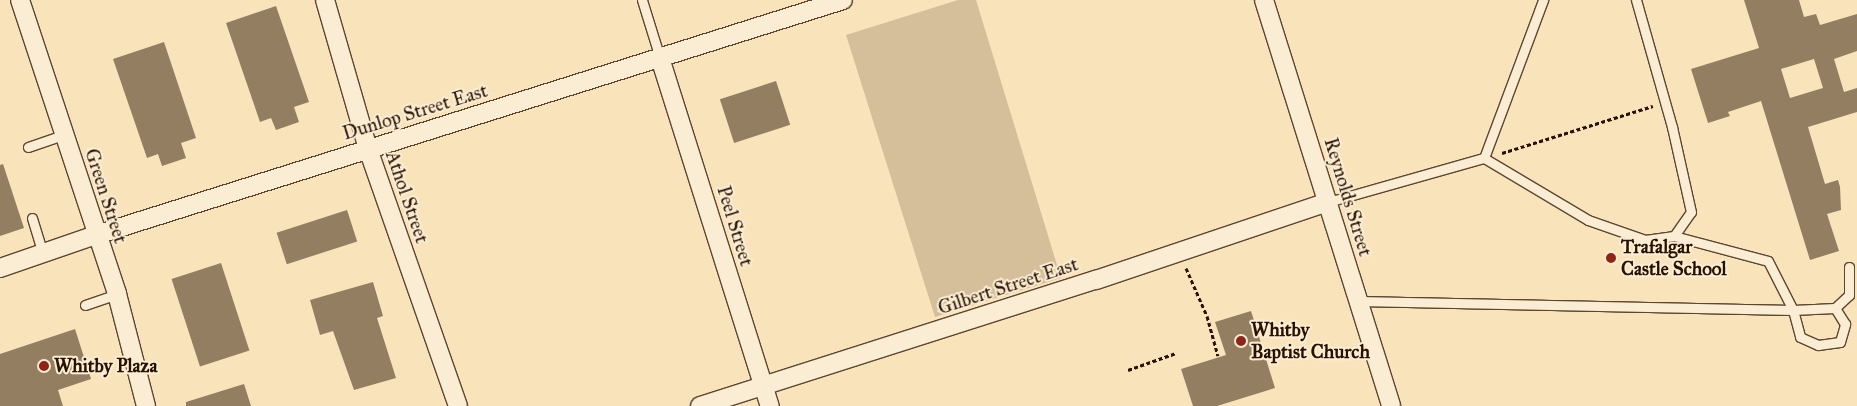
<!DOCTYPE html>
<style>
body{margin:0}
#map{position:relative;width:1857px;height:406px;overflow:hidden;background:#f9e3bb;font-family:"IM FELL Great Primer",serif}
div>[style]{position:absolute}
.green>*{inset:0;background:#d5bf9b}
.building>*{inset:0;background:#947e62;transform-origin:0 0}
.path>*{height:3px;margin-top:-1.5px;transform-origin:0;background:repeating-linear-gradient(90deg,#271101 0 4px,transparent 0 6.5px)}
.roads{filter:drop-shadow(1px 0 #5c4630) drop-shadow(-1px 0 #5c4630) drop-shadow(0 1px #5c4630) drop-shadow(0 -1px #5c4630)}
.lane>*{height:9px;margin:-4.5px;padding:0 4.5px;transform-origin:4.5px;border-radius:4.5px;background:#fbedd3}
.street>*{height:18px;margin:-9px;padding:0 9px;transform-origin:9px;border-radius:9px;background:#fbedd3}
.dots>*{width:14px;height:14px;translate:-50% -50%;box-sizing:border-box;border:2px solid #fbedd3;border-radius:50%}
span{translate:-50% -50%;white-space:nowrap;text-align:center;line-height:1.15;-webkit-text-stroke:4px #fbedd3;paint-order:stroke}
.street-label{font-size:19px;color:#271101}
.poi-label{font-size:19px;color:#271101;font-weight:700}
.left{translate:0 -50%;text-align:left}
</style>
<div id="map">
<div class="green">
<div style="clip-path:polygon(958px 0,976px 0,1061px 278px,935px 317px,846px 35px)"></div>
</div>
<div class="building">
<div style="clip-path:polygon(evenodd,1744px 0,1799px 0,1804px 17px,1816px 14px,1820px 25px,1857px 14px,1857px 51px,1834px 59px,1844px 92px,1857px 88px,1857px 112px,1808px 127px,1825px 184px,1838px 180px,1840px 187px,1841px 210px,1827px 214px,1839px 251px,1810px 260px,1761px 101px,1728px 112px,1730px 116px,1708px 123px,1691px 69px,1759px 48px,1744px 0,1814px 59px,1823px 88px,1790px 98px,1781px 69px,1814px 59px)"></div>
<div style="clip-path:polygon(276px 6px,309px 102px,294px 107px,299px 122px,276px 130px,271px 118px,260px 122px,226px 23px)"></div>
<div style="clip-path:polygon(164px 42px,196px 138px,181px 143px,186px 158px,162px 166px,158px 154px,147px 158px,113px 59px)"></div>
<div style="left:776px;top:81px;width:46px;height:59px;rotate:72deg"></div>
<div style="clip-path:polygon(3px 164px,24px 228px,0 236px,0 165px)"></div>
<div style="left:347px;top:210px;width:33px;height:74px;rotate:72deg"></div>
<div style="left:221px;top:263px;width:92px;height:52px;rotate:72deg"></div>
<div style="clip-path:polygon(373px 282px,383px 316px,377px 318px,396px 378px,354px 390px,333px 331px,320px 335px,310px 300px)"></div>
<div style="clip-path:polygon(1251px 311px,1275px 388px,1217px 406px,1193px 406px,1181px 369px,1226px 355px,1215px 322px)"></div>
<div style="clip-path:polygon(75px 329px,91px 379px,58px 390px,63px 406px,0 406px,0 354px)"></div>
<div style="clip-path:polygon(244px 384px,251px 406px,186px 406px,186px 402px)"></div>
</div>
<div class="path">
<div style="left:1502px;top:153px;width:158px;rotate:-17.3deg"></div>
<div style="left:1186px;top:268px;width:52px;rotate:66.4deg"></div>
<div style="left:1207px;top:316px;width:41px;rotate:74.6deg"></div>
<div style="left:1128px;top:370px;width:51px;rotate:-19.5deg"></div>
</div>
<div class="roads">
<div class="lane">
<div style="left:642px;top:0;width:61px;rotate:72.8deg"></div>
<div style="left:28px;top:147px;width:37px;rotate:-19deg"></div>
<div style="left:1484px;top:158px;width:169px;rotate:-69.5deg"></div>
<div style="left:1328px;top:202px;width:162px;rotate:-15.8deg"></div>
<div style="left:1484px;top:158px;width:121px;rotate:30.8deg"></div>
<div style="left:1588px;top:220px;width:60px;rotate:19.3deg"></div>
<div style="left:1645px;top:240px;width:29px;rotate:-8deg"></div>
<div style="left:1674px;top:236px;width:29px;rotate:-55deg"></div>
<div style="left:1691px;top:212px;width:87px;rotate:-102.6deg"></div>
<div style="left:1672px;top:127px;width:132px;rotate:-105.8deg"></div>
<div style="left:32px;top:218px;width:38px;rotate:73deg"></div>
<div style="left:1674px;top:236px;width:97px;rotate:14.9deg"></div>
<div style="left:1768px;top:261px;width:55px;rotate:63deg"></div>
<div style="left:1793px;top:310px;width:28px;rotate:75deg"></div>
<div style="left:1800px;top:337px;width:20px;rotate:24deg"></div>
<div style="left:1818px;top:345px;width:22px;rotate:-8deg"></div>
<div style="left:1840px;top:342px;width:19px;rotate:-74deg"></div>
<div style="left:1845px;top:324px;width:19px;rotate:-122deg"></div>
<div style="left:1358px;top:301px;width:435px;rotate:1.2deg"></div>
<div style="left:1793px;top:310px;width:42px;rotate:-2.7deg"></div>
<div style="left:1835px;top:308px;width:19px;rotate:-43deg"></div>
<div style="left:1849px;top:295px;width:28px;rotate:-90deg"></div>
<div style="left:85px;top:305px;width:34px;rotate:-19deg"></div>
</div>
<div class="street">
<div style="left:20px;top:0;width:310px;rotate:71.7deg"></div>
<div style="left:117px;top:294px;width:116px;rotate:75.5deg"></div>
<div style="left:325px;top:0;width:155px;rotate:73.9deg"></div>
<div style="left:368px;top:149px;width:272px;rotate:70.7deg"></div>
<div style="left:1264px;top:0;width:425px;rotate:72.6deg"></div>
<div style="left:660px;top:58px;width:365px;rotate:72.5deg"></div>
<div style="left:0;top:268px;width:102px;rotate:-19deg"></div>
<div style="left:96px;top:235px;width:783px;rotate:-17.46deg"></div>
<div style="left:700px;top:406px;width:416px;rotate:-17.7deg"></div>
<div style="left:1096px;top:280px;width:245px;rotate:-18.6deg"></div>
</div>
</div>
<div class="dots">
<div style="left:1611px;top:258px;background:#8f2418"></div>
<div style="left:1241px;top:341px;background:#8f2418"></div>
<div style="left:44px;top:366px;background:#8f2418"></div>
</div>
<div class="street-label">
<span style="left:415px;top:112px;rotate:-17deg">Dunlop Street East</span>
<span style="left:106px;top:196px;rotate:72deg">Green Street</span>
<span style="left:407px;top:197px;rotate:71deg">Athol Street</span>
<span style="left:1348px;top:197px;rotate:73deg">Reynolds Street</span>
<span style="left:735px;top:226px;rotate:73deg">Peel Street</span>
<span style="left:1008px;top:286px;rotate:-18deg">Gilbert Street East</span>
</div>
<div class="poi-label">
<span class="left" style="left:1621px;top:258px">Trafalgar<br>Castle School</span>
<span class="left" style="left:1251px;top:341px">Whitby<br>Baptist Church</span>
<span class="left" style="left:54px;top:366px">Whitby Plaza</span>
</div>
</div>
